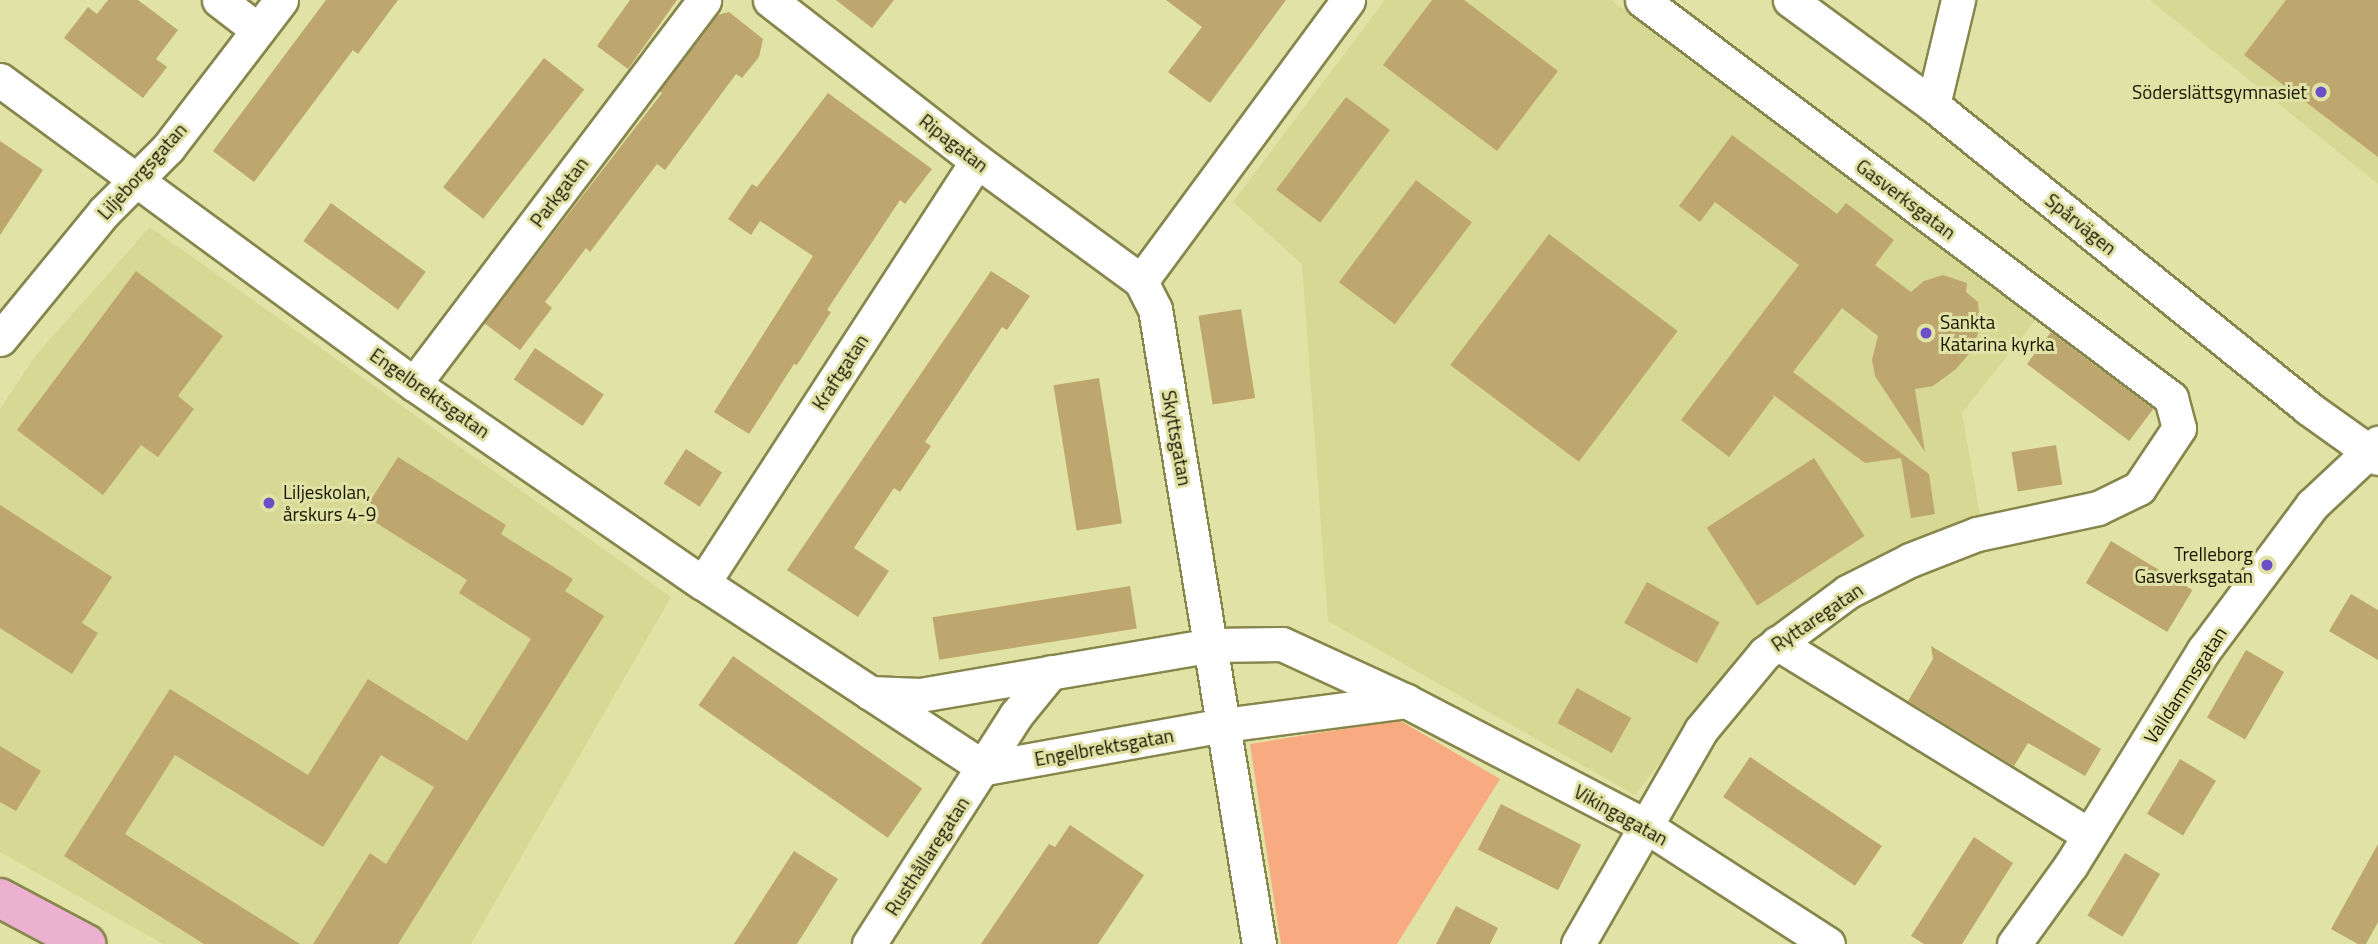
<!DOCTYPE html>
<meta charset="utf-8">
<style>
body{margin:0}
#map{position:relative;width:2378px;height:944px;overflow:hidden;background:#e1e2a5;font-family:"Titillium Web",sans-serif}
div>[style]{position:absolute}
.built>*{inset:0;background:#d7d893}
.green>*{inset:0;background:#f8aa80}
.building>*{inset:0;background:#bda76e;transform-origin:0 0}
.roads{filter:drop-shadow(2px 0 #86864d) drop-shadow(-2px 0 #86864d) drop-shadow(0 2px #86864d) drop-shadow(0 -2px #86864d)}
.minor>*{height:33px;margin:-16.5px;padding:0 16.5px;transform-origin:16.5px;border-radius:16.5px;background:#fff}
.major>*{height:38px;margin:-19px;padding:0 19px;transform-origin:19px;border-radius:19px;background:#ecb1d0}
.dots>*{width:19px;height:19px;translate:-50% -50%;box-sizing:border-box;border:4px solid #e1e2a5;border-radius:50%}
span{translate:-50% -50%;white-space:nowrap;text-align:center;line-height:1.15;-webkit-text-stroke:6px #e1e2a5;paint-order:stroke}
.poi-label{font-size:19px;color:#161501}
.right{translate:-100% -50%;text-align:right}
.left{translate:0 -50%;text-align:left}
.street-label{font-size:19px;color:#161501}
</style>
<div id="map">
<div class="built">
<div style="clip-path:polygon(1385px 0,1611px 0,2038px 317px,1962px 413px,1980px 515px,1853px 567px,1753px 642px,1635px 795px,1328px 621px,1302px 264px,1233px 202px)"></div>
<div style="clip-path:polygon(2150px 0,2378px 0,2378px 184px)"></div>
<div style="clip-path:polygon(150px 227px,671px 597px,471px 944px,163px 944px,0 852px,0 409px,36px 355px)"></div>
</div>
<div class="green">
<div style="clip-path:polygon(1399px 720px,1500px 779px,1397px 944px,1281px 944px,1250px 744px)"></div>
</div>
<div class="building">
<div style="clip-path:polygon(108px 0,138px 0,178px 30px,156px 59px,167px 67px,143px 98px,64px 38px,88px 7px,97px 14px)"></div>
<div style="clip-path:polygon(326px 0,398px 0,358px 54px,353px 50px,254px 182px,213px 151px)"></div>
<div style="clip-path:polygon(630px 0,677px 0,628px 69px,597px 46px)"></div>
<div style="clip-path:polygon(836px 0,894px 0,872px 28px)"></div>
<div style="clip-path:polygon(1166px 0,1286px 0,1210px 103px,1168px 72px,1202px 27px)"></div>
<div style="clip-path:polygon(1432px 0,1464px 0,1558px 71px,1497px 151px,1383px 65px)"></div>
<div style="clip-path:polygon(2286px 0,2378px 0,2378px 157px,2244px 55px)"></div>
<div style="clip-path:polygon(729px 12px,763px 39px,759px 57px,742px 78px,736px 74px,665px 170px,657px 164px,590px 252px,586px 248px,545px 302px,552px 308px,520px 350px,484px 323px,662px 93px,659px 91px,717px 15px)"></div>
<div style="left:544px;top:58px;width:51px;height:164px;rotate:38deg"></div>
<div style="clip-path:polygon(828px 93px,932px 169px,905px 204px,900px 200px,827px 310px,831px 312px,797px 365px,794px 364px,749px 434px,714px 412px,813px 256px,760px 221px,751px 235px,728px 219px,752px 184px,757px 187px)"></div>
<div style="left:1346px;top:97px;width:55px;height:116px;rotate:37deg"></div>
<div style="clip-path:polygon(1732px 135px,1837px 214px,1846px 203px,1894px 240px,1875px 265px,1911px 292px,1924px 281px,1943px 275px,1967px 283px,1966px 292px,1978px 302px,1980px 326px,1973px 349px,1956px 369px,1933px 386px,1915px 389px,1925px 452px,1875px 376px,1872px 360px,1878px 336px,1842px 308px,1793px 372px,1929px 474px,1935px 514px,1911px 518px,1901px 458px,1865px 463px,1772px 394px,1774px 397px,1729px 457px,1681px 420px,1799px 265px,1715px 202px,1700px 222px,1679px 206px)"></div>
<div style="clip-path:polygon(0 141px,43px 170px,0 235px)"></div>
<div style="left:1416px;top:180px;width:70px;height:128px;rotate:37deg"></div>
<div style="left:331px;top:203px;width:117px;height:47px;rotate:36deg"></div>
<div style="left:1549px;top:234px;width:161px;height:164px;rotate:37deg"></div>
<div style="clip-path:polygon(136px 271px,223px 336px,178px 396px,194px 409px,158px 457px,141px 445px,103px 495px,17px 430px)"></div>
<div style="clip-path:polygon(991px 271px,1030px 296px,1007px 330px,1002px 327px,925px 442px,931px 446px,900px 492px,894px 488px,854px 548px,889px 571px,858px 617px,787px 570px)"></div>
<div style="left:1241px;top:309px;width:90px;height:43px;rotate:81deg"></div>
<div style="left:2051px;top:332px;width:128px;height:40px;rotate:37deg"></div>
<div style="left:535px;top:348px;width:83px;height:38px;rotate:34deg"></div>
<div style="left:1099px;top:378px;width:147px;height:46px;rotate:81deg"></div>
<div style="left:2056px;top:445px;width:40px;height:45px;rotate:81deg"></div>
<div style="left:686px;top:449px;width:43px;height:41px;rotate:33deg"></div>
<div style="clip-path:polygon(398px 457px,506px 525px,501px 534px,573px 579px,565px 591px,604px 616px,398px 944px,313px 944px,370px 853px,386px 864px,434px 787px,381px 755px,323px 847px,175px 755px,125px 834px,300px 944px,204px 944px,64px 856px,170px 689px,308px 775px,368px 679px,467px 741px,531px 639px,459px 593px,467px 580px,362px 514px)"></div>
<div style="left:1814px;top:458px;width:93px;height:128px;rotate:57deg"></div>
<div style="clip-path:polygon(0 505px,112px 577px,82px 623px,98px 633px,72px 674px,0 628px)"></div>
<div style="left:2111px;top:541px;width:95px;height:49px;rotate:31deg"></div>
<div style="left:1647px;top:582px;width:83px;height:47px;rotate:29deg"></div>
<div style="left:1130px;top:586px;width:43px;height:200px;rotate:81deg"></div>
<div style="clip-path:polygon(2351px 594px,2378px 610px,2378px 660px,2329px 631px)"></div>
<div style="clip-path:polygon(1931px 646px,2101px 749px,2085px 776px,2028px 743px,2014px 766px,1908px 701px,1933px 659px)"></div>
<div style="left:2246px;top:650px;width:44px;height:78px;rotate:30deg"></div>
<div style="left:733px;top:656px;width:231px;height:60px;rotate:35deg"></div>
<div style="left:1577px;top:688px;width:62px;height:40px;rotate:29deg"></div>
<div style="clip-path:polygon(0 746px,41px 771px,16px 811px,0 802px)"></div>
<div style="left:1750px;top:757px;width:159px;height:48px;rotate:34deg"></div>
<div style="left:2180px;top:759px;width:42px;height:64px;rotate:31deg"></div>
<div style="left:1501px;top:804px;width:90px;height:51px;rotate:27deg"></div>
<div style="clip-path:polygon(1070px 825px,1144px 875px,1098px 944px,981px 944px,1049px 844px,1055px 847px)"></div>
<div style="clip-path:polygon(1974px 837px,2013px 863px,1962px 944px,1924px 944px,1911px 936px)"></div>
<div style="clip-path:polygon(2378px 844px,2378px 922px,2366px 944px,2358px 944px,2331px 929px)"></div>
<div style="clip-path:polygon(794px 851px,838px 879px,797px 944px,734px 944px)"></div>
<div style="left:2125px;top:853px;width:41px;height:73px;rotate:31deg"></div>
<div style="clip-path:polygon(1456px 906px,1498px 928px,1490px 944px,1436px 944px)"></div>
</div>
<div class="roads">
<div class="minor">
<div style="left:219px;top:0;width:49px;rotate:37.6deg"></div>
<div style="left:770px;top:0;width:262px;rotate:37.9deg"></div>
<div style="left:977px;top:161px;width:203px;rotate:36.2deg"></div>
<div style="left:1790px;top:0;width:177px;rotate:36.3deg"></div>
<div style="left:1933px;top:105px;width:482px;rotate:38.9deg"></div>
<div style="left:2308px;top:408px;width:86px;rotate:35.5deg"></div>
<div style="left:0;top:80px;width:514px;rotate:36.29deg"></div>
<div style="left:414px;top:384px;width:351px;rotate:34.6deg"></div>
<div style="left:703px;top:583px;width:337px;rotate:33.3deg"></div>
<div style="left:985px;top:768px;width:243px;rotate:-10.2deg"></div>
<div style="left:1224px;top:725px;width:184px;rotate:-7.5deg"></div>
<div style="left:1933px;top:105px;width:108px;rotate:-76.6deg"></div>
<div style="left:0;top:339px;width:164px;rotate:-50.7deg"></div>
<div style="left:104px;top:212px;width:91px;rotate:-45deg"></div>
<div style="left:168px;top:148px;width:186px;rotate:-52.6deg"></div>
<div style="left:414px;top:384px;width:481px;rotate:-52.9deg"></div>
<div style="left:703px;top:583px;width:503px;rotate:-57deg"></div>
<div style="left:1777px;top:643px;width:366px;rotate:31.6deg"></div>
<div style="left:870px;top:693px;width:50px;rotate:2.3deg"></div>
<div style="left:920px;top:695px;width:296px;rotate:-9.7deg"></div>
<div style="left:1212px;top:645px;width:70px;rotate:-0.8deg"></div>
<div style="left:1282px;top:644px;width:136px;rotate:24.7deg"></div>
<div style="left:1406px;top:701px;width:268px;rotate:27.5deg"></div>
<div style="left:1644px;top:825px;width:219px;rotate:32.9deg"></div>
<div style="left:869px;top:944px;width:272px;rotate:-57.3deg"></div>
<div style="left:1016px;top:715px;width:55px;rotate:-50.9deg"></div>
<div style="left:1259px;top:944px;width:643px;rotate:-99.3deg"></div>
<div style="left:1155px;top:309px;width:31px;rotate:-117deg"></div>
<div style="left:1141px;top:281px;width:349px;rotate:-53.6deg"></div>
<div style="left:1578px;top:944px;width:247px;rotate:-60.1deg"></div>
<div style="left:1701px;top:730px;width:100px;rotate:-50.3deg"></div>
<div style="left:1765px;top:653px;width:102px;rotate:-36.6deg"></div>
<div style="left:1847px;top:592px;width:71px;rotate:-26.9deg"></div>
<div style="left:1910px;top:560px;width:72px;rotate:-21.2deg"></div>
<div style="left:1977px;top:534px;width:124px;rotate:-12.1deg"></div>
<div style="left:2098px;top:508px;width:46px;rotate:-26deg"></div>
<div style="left:2139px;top:488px;width:72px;rotate:-56.3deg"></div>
<div style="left:2179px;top:428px;width:31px;rotate:-105deg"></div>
<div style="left:2171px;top:398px;width:662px;rotate:-143.04deg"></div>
<div style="left:2014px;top:944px;width:97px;rotate:-54.2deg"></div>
<div style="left:2071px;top:865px;width:253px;rotate:-58.3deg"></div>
<div style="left:2204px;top:650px;width:181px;rotate:-53.3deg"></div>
<div style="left:2312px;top:505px;width:91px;rotate:-43.2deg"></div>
</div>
<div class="major">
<div style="left:0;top:898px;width:98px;rotate:28.1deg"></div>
</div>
</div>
<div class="dots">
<div style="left:2321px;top:92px;background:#6a4fc8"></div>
<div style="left:1926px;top:333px;background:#6a4fc8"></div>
<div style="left:269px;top:503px;background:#6a4fc8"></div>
<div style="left:2267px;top:565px;background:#6a4fc8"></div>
</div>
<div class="poi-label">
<span class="right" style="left:2307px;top:92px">Söderslättsgymnasiet</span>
<span class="left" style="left:1940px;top:333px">Sankta<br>Katarina kyrka</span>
<span class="left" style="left:283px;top:503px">Liljeskolan,<br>årskurs 4-9</span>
<span class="right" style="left:2253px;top:565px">Trelleborg<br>Gasverksgatan</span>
</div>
<div class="street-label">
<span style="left:954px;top:143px;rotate:38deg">Ripagatan</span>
<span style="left:142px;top:171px;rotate:-48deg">Liljeborgsgatan</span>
<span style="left:559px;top:192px;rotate:-53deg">Parkgatan</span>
<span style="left:1906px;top:199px;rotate:37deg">Gasverksgatan</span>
<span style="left:2081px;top:224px;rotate:39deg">Spårvägen</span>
<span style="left:840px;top:372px;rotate:-57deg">Kraftgatan</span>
<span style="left:430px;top:393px;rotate:35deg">Engelbrektsgatan</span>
<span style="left:1177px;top:438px;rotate:80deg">Skyttsgatan</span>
<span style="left:1817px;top:617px;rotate:-34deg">Ryttaregatan</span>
<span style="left:2185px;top:685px;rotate:-57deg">Valldammsgatan</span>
<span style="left:1104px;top:747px;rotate:-10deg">Engelbrektsgatan</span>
<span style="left:1621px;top:815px;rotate:29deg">Vikingagatan</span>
<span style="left:927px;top:856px;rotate:-57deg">Rusthållaregatan</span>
</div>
</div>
